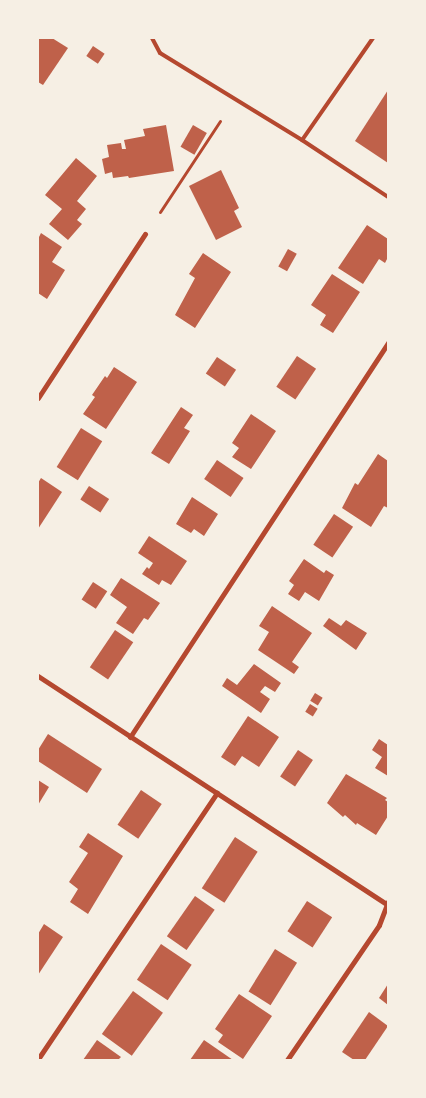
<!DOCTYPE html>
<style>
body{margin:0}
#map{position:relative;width:426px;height:1098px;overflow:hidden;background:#f6efe4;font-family:"DM Sans",sans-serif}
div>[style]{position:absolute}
.building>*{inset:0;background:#bf614a;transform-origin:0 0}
.path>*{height:3px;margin:-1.5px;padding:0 1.5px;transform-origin:1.5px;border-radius:1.5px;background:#b5482f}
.service>*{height:4px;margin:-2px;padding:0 2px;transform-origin:2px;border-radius:2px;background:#b5482f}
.minor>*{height:5px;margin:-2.5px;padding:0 2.5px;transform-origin:2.5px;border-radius:2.5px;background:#b5482f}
span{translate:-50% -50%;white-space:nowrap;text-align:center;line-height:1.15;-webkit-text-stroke:4px #f6efe4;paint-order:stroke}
.frame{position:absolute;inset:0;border:39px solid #f6efe4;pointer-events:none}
</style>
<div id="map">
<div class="building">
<div style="clip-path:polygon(38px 38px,52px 38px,68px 48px,43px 85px,38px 82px)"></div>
<div style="left:93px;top:46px;width:14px;height:12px;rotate:34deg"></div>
<div style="clip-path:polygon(388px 90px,388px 163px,355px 141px)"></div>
<div style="clip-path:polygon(166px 125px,174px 171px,129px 178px,128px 176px,113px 178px,112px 172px,105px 174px,102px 159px,109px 157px,107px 145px,121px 143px,122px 149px,126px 149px,124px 140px,145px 136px,143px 129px)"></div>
<div style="left:193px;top:125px;width:16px;height:25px;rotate:30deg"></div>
<div style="clip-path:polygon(76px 158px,97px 176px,77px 201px,86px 209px,77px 220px,82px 224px,68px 240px,49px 224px,62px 209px,45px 195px)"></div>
<div style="clip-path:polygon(221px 170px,239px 208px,234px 211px,242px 227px,216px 240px,189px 186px)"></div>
<div style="clip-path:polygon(367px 225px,388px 239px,388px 257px,385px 263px,379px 259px,363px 284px,338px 268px)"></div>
<div style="clip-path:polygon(41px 233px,62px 247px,52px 262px,65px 270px,47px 299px,38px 293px,38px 239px)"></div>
<div style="left:288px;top:249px;width:10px;height:20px;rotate:29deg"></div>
<div style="clip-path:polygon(203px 253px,231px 272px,195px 328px,175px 315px,195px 278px,189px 274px)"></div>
<div style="clip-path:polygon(332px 274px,360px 292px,333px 333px,320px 325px,326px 315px,311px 305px)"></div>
<div style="left:297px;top:356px;width:23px;height:37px;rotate:34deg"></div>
<div style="left:217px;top:357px;width:23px;height:20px;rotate:34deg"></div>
<div style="clip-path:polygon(114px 367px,137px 382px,106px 429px,83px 414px,95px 397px,92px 395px,105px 376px,107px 378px)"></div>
<div style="clip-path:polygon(181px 407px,193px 415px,184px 428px,190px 431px,169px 464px,151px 453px)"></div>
<div style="clip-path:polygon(251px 414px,276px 431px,251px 469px,232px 457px,239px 448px,232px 443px)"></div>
<div style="left:81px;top:428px;width:25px;height:46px;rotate:32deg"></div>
<div style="clip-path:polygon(378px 454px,388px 461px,388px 508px,384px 506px,371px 527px,342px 508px,355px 483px,358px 485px)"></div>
<div style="left:217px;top:460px;width:32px;height:23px;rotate:34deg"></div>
<div style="clip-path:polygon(41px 478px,62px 492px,38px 529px,38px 483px)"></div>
<div style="left:89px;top:486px;width:24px;height:16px;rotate:33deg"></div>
<div style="clip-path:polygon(192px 497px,218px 514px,204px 536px,194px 529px,191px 533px,176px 524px)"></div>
<div style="left:334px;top:514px;width:23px;height:37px;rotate:34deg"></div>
<div style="clip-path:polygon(149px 536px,187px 561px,171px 585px,162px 580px,159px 585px,142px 574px,147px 567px,149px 569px,153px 563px,138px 553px)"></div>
<div style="clip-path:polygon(304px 559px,324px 573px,326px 570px,334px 575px,319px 601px,305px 592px,299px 601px,288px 594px,294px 585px,289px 581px)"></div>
<div style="clip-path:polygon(121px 578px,160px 603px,148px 620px,144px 618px,133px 634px,116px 623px,127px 607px,110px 595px)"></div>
<div style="left:93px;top:582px;width:17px;height:21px;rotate:33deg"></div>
<div style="clip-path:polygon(272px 606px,312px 633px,292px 662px,299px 667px,294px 674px,258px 650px,269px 632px,259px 626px)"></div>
<div style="clip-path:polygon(329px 618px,341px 626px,346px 620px,367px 633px,356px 650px,323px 626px)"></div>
<div style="left:115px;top:630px;width:22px;height:45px;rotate:34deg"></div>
<div style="clip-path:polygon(254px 664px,281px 683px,275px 692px,265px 686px,260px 692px,270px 699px,261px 713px,222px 686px,227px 678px,237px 685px)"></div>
<div style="left:315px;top:693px;width:9px;height:9px;rotate:32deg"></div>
<div style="left:310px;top:704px;width:9px;height:9px;rotate:32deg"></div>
<div style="clip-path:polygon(248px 716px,279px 737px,259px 767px,242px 756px,235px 766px,221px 757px)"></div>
<div style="clip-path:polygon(48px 734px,102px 769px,87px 793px,38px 761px,38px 750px)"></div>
<div style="clip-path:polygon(379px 739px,388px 745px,388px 776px,375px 768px,382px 757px,372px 750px)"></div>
<div style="left:298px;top:750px;width:18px;height:32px;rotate:34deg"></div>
<div style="clip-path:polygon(346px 774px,387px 798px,385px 800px,388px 802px,388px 816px,376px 835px,357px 823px,356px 825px,345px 815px,343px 817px,327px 803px)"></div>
<div style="clip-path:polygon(38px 780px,49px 787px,38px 805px)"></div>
<div style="left:141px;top:790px;width:25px;height:42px;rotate:34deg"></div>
<div style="clip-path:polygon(88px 833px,123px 856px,88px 914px,70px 902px,78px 889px,69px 882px,88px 853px,79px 847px)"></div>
<div style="left:235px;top:837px;width:27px;height:61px;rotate:33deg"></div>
<div style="left:195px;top:896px;width:24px;height:49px;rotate:35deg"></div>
<div style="left:307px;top:901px;width:30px;height:36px;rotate:33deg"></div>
<div style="clip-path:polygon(44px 924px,63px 937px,38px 975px,38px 934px)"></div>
<div style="left:161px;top:944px;width:37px;height:43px;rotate:34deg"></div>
<div style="left:275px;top:949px;width:26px;height:50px;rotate:32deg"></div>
<div style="clip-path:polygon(388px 984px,388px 1005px,379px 998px)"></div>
<div style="left:133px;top:991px;width:37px;height:53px;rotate:36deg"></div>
<div style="clip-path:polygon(239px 994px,272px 1016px,243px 1059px,218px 1042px,223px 1035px,215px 1029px)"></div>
<div style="clip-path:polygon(369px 1012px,388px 1026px,365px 1060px,354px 1060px,342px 1052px)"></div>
<div style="clip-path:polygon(97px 1040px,121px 1057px,118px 1060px,83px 1060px)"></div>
<div style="clip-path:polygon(204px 1040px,233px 1060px,190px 1060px)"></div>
</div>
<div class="path">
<div style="left:160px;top:212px;width:109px;rotate:-56.6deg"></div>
</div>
<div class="service">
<div style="left:152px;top:38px;width:17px;rotate:62deg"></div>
<div style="left:160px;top:53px;width:167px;rotate:31.5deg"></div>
<div style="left:373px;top:38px;width:124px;rotate:124.8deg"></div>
<div style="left:302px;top:140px;width:103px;rotate:33.5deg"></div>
</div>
<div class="minor">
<div style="left:38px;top:398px;width:196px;rotate:-56.9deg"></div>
<div style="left:38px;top:676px;width:418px;rotate:33.2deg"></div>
<div style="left:130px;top:737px;width:472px;rotate:-56.8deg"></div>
<div style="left:38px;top:1059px;width:321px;rotate:-56.1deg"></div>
<div style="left:287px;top:1060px;width:163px;rotate:-55.7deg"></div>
<div style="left:379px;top:925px;width:25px;rotate:-69deg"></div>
</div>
<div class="frame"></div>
</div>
